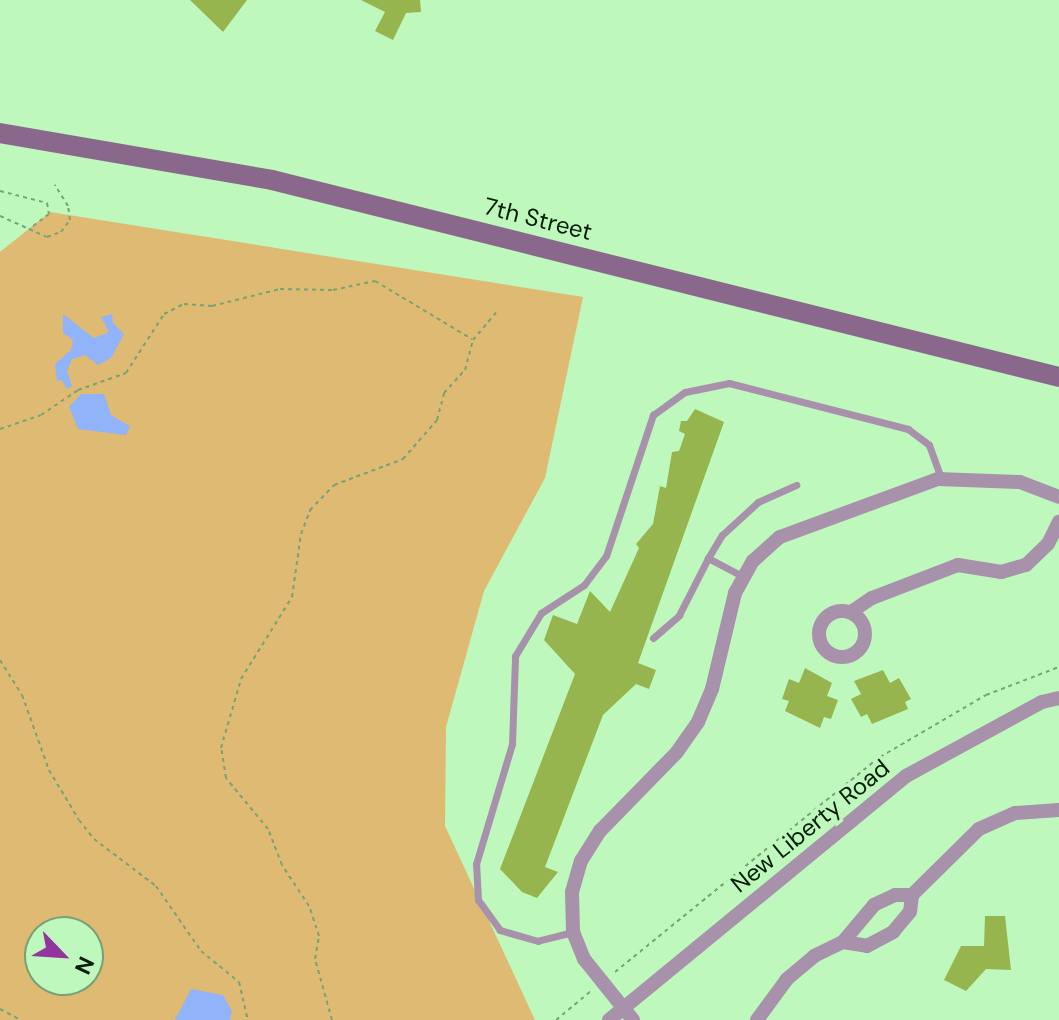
<!DOCTYPE html>
<style>
body{margin:0}
#map{position:relative;width:1059px;height:1020px;overflow:hidden;background:#bef8bc;font-family:"DM Sans",sans-serif}
div>[style]{position:absolute}
.green>*{inset:0;background:#deba73}
.water>*{inset:0;background:#90b3f9}
.building>*{inset:0;background:#97b54e}
.path>*{height:2px;margin-top:-1px;transform-origin:0;background:repeating-linear-gradient(90deg,#77a375 0 4px,transparent 0 8px)}
.lane>*{height:7px;margin:-3.5px;padding:0 3.5px;transform-origin:3.5px;border-radius:3.5px;background:#a891aa}
.street>*{height:14px;margin:-7px;padding:0 7px;transform-origin:7px;border-radius:7px;background:#a891aa}
.street>.ring{margin:-7px;padding:0;box-sizing:content-box;background:none;border:14px solid #a891aa;border-radius:50%}
.secondary>*{height:20px;margin:-10px;padding:0 10px;transform-origin:10px;border-radius:10px;background:#89688c}
span{translate:-50% -50%;white-space:nowrap;text-align:center;line-height:1.15;-webkit-text-stroke:7px #bef8bc;paint-order:stroke}
.street-label{font-size:24px;color:#081e08}
.north{position:absolute;left:24px;top:916px;width:80px;height:80px;box-sizing:border-box;background:#bef8bc;border:2px solid #75a174;border-radius:50%;rotate:115deg;font-size:22px;font-weight:700;line-height:32px;text-align:center;color:#081e08}
.north::after{content:'';display:block;margin:auto;width:28px;height:36px;background:#93359e;clip-path:polygon(50% 0,100% 100%,50% 72%,0 100%)}
</style>
<div id="map">
<div class="green">
<div style="clip-path:polygon(evenodd,50px 212px,583px 297px,545px 478px,484px 591px,446px 727px,445px 826px,535px 1020px,0 1020px,0 252px,50px 212px,40px 932px,88px 932px,88px 980px,40px 980px,40px 932px)"></div>
</div>
<div class="water">
<div style="clip-path:polygon(63px 314px,94px 338px,109px 332px,101px 317px,112px 314px,113px 323px,124px 334px,111px 358px,98px 365px,85px 355px,72px 359px,67px 371px,72px 386px,67px 389px,62px 380px,57px 381px,55px 364px,71px 350px,73px 340px,63px 333px)"></div>
<div style="clip-path:polygon(81px 394px,104px 394px,111px 415px,130px 426px,126px 435px,78px 429px,69px 407px)"></div>
<div style="clip-path:polygon(191px 989px,223px 995px,232px 1011px,230px 1020px,175px 1020px)"></div>
</div>
<div class="building">
<div style="clip-path:polygon(190px 0,247px 0,223px 32px)"></div>
<div style="clip-path:polygon(361px 0,420px 0,421px 12px,406px 13px,393px 40px,375px 31px,385px 12px)"></div>
<div style="clip-path:polygon(695px 409px,724px 422px,638px 663px,656px 670px,649px 689px,636px 684px,603px 715px,545px 867px,558px 872px,537px 898px,522px 892px,500px 869px,575px 674px,544px 640px,553px 615px,577px 624px,590px 591px,610px 612px,639px 548px,636px 544px,653px 524px,660px 486px,666px 488px,672px 452px,679px 451px,685px 434px,679px 431px,681px 421px,687px 421px)"></div>
<div style="clip-path:polygon(805px 668px,832px 683px,827px 696px,838px 700px,831px 719px,824px 717px,820px 728px,785px 711px,789px 701px,782px 699px,789px 679px,799px 683px)"></div>
<div style="clip-path:polygon(883px 670px,890px 683px,899px 678px,911px 699px,905px 702px,908px 709px,872px 724px,867px 714px,861px 717px,851px 699px,861px 694px,854px 681px)"></div>
<div style="clip-path:polygon(985px 916px,1005px 916px,1011px 970px,986px 969px,966px 991px,944px 980px,961px 946px,984px 946px)"></div>
</div>
<div class="path">
<div style="left:0;top:191px;width:49px;rotate:14.3deg"></div>
<div style="left:47px;top:203px;width:11px;rotate:80deg"></div>
<div style="left:49px;top:214px;width:25px;rotate:143deg"></div>
<div style="left:0;top:216px;width:51px;rotate:24.1deg"></div>
<div style="left:47px;top:237px;width:15px;rotate:-20deg"></div>
<div style="left:61px;top:232px;width:15px;rotate:-53deg"></div>
<div style="left:70px;top:220px;width:14px;rotate:-98deg"></div>
<div style="left:68px;top:206px;width:25px;rotate:-122deg"></div>
<div style="left:0;top:429px;width:43px;rotate:-18.9deg"></div>
<div style="left:41px;top:415px;width:45px;rotate:-34deg"></div>
<div style="left:78px;top:390px;width:51px;rotate:-19.5deg"></div>
<div style="left:126px;top:373px;width:70px;rotate:-57.2deg"></div>
<div style="left:164px;top:314px;width:22px;rotate:-27deg"></div>
<div style="left:184px;top:304px;width:28px;rotate:4deg"></div>
<div style="left:212px;top:306px;width:70px;rotate:-14deg"></div>
<div style="left:280px;top:289px;width:53px;rotate:1.1deg"></div>
<div style="left:333px;top:290px;width:43px;rotate:-12.1deg"></div>
<div style="left:375px;top:281px;width:113px;rotate:30.9deg"></div>
<div style="left:0;top:660px;width:41px;rotate:57.8deg"></div>
<div style="left:22px;top:695px;width:80px;rotate:70.2deg"></div>
<div style="left:49px;top:770px;width:58px;rotate:59deg"></div>
<div style="left:79px;top:820px;width:24px;rotate:52deg"></div>
<div style="left:94px;top:839px;width:78px;rotate:37.2deg"></div>
<div style="left:156px;top:886px;width:79px;rotate:55.3deg"></div>
<div style="left:201px;top:951px;width:49px;rotate:39.2deg"></div>
<div style="left:239px;top:982px;width:39px;rotate:77deg"></div>
<div style="left:615px;top:972px;width:341px;rotate:-39.1deg"></div>
<div style="left:880px;top:757px;width:123px;rotate:-30.3deg"></div>
<div style="left:986px;top:695px;width:78px;rotate:-21deg"></div>
<div style="left:0;top:1009px;width:24px;rotate:28deg"></div>
<div style="left:332px;top:1020px;width:63px;rotate:-105.6deg"></div>
<div style="left:315px;top:959px;width:23px;rotate:-80deg"></div>
<div style="left:319px;top:936px;width:32px;rotate:-108deg"></div>
<div style="left:309px;top:906px;width:49px;rotate:-123.4deg"></div>
<div style="left:282px;top:865px;width:39px;rotate:-111deg"></div>
<div style="left:268px;top:829px;width:66px;rotate:-129.5deg"></div>
<div style="left:226px;top:778px;width:30px;rotate:-99deg"></div>
<div style="left:221px;top:748px;width:72px;rotate:-73.8deg"></div>
<div style="left:241px;top:679px;width:97px;rotate:-58.1deg"></div>
<div style="left:292px;top:597px;width:64px;rotate:-81.9deg"></div>
<div style="left:301px;top:534px;width:26px;rotate:-69deg"></div>
<div style="left:310px;top:510px;width:35px;rotate:-46deg"></div>
<div style="left:334px;top:485px;width:74px;rotate:-20.6deg"></div>
<div style="left:403px;top:459px;width:52px;rotate:-48.9deg"></div>
<div style="left:437px;top:420px;width:28px;rotate:-75deg"></div>
<div style="left:444px;top:393px;width:31px;rotate:-48deg"></div>
<div style="left:465px;top:370px;width:31px;rotate:-75deg"></div>
<div style="left:473px;top:340px;width:39px;rotate:-50deg"></div>
<div style="left:556px;top:1020px;width:45px;rotate:-39.6deg"></div>
</div>
<div class="lane">
<div style="left:744px;top:577px;width:41px;rotate:-152.2deg"></div>
<div style="left:708px;top:558px;width:27px;rotate:-59deg"></div>
<div style="left:722px;top:535px;width:49px;rotate:-42.5deg"></div>
<div style="left:758px;top:502px;width:42px;rotate:-24.1deg"></div>
<div style="left:653px;top:638px;width:35px;rotate:-41deg"></div>
<div style="left:679px;top:615px;width:64px;rotate:-63deg"></div>
<div style="left:573px;top:932px;width:36px;rotate:166deg"></div>
<div style="left:538px;top:941px;width:40px;rotate:-164deg"></div>
<div style="left:500px;top:930px;width:37px;rotate:-126deg"></div>
<div style="left:478px;top:900px;width:36px;rotate:-93deg"></div>
<div style="left:476px;top:864px;width:125px;rotate:-73.3deg"></div>
<div style="left:512px;top:744px;width:88px;rotate:-88deg"></div>
<div style="left:515px;top:656px;width:50px;rotate:-58.8deg"></div>
<div style="left:541px;top:613px;width:51px;rotate:-33.1deg"></div>
<div style="left:584px;top:585px;width:36px;rotate:-53deg"></div>
<div style="left:606px;top:556px;width:149px;rotate:-71.6deg"></div>
<div style="left:653px;top:415px;width:39px;rotate:-36deg"></div>
<div style="left:685px;top:392px;width:45px;rotate:-11.6deg"></div>
<div style="left:729px;top:383px;width:185px;rotate:14.4deg"></div>
<div style="left:908px;top:429px;width:26px;rotate:37deg"></div>
<div style="left:929px;top:445px;width:37px;rotate:70deg"></div>
</div>
<div class="street">
<div class="ring" style="left:819px;top:611px;width:32px;height:32px"></div>
<div style="left:851px;top:612px;width:25px;rotate:-34deg"></div>
<div style="left:872px;top:598px;width:92px;rotate:-21deg"></div>
<div style="left:958px;top:565px;width:44px;rotate:9.2deg"></div>
<div style="left:1001px;top:572px;width:26px;rotate:-16deg"></div>
<div style="left:1026px;top:565px;width:30px;rotate:-44deg"></div>
<div style="left:1048px;top:544px;width:25px;rotate:-64deg"></div>
<div style="left:912px;top:895px;width:17px;rotate:180deg"></div>
<div style="left:895px;top:895px;width:23px;rotate:155deg"></div>
<div style="left:874px;top:905px;width:48px;rotate:130deg"></div>
<div style="left:843px;top:942px;width:24px;rotate:9deg"></div>
<div style="left:867px;top:946px;width:30px;rotate:-28deg"></div>
<div style="left:893px;top:932px;width:26px;rotate:-50deg"></div>
<div style="left:910px;top:912px;width:17px;rotate:-83deg"></div>
<div style="left:912px;top:895px;width:94px;rotate:-44.6deg"></div>
<div style="left:979px;top:829px;width:39px;rotate:-24deg"></div>
<div style="left:1015px;top:813px;width:44px;rotate:-3.9deg"></div>
<div style="left:609px;top:1020px;width:384px;rotate:-39.4deg"></div>
<div style="left:906px;top:776px;width:155px;rotate:-28.6deg"></div>
<div style="left:1042px;top:702px;width:17px;rotate:-13deg"></div>
<div style="left:633px;top:1020px;width:78px;rotate:-128.8deg"></div>
<div style="left:584px;top:959px;width:29px;rotate:-112deg"></div>
<div style="left:573px;top:932px;width:40px;rotate:-91.4deg"></div>
<div style="left:572px;top:892px;width:32px;rotate:-74deg"></div>
<div style="left:581px;top:861px;width:36px;rotate:-58deg"></div>
<div style="left:600px;top:831px;width:110px;rotate:-45.7deg"></div>
<div style="left:677px;top:752px;width:37px;rotate:-55deg"></div>
<div style="left:698px;top:722px;width:36px;rotate:-67deg"></div>
<div style="left:712px;top:689px;width:99px;rotate:-76.5deg"></div>
<div style="left:735px;top:593px;width:37px;rotate:-61deg"></div>
<div style="left:753px;top:561px;width:36px;rotate:-42deg"></div>
<div style="left:780px;top:537px;width:168px;rotate:-20.2deg"></div>
<div style="left:938px;top:479px;width:82px;rotate:2.1deg"></div>
<div style="left:1020px;top:482px;width:42px;rotate:21deg"></div>
<div style="left:757px;top:1020px;width:51px;rotate:-53.8deg"></div>
<div style="left:787px;top:979px;width:35px;rotate:-40deg"></div>
<div style="left:814px;top:956px;width:32px;rotate:-26deg"></div>
</div>
<div class="secondary">
<div style="left:0;top:133px;width:276px;rotate:9.8deg"></div>
<div style="left:272px;top:180px;width:811px;rotate:14.05deg"></div>
</div>
<div class="street-label">
<span style="left:538px;top:219px;rotate:14deg">7th Street</span>
<span style="left:810px;top:826px;rotate:-39deg">New Liberty Road</span>
</div>
<div class="north">N</div>
</div>
